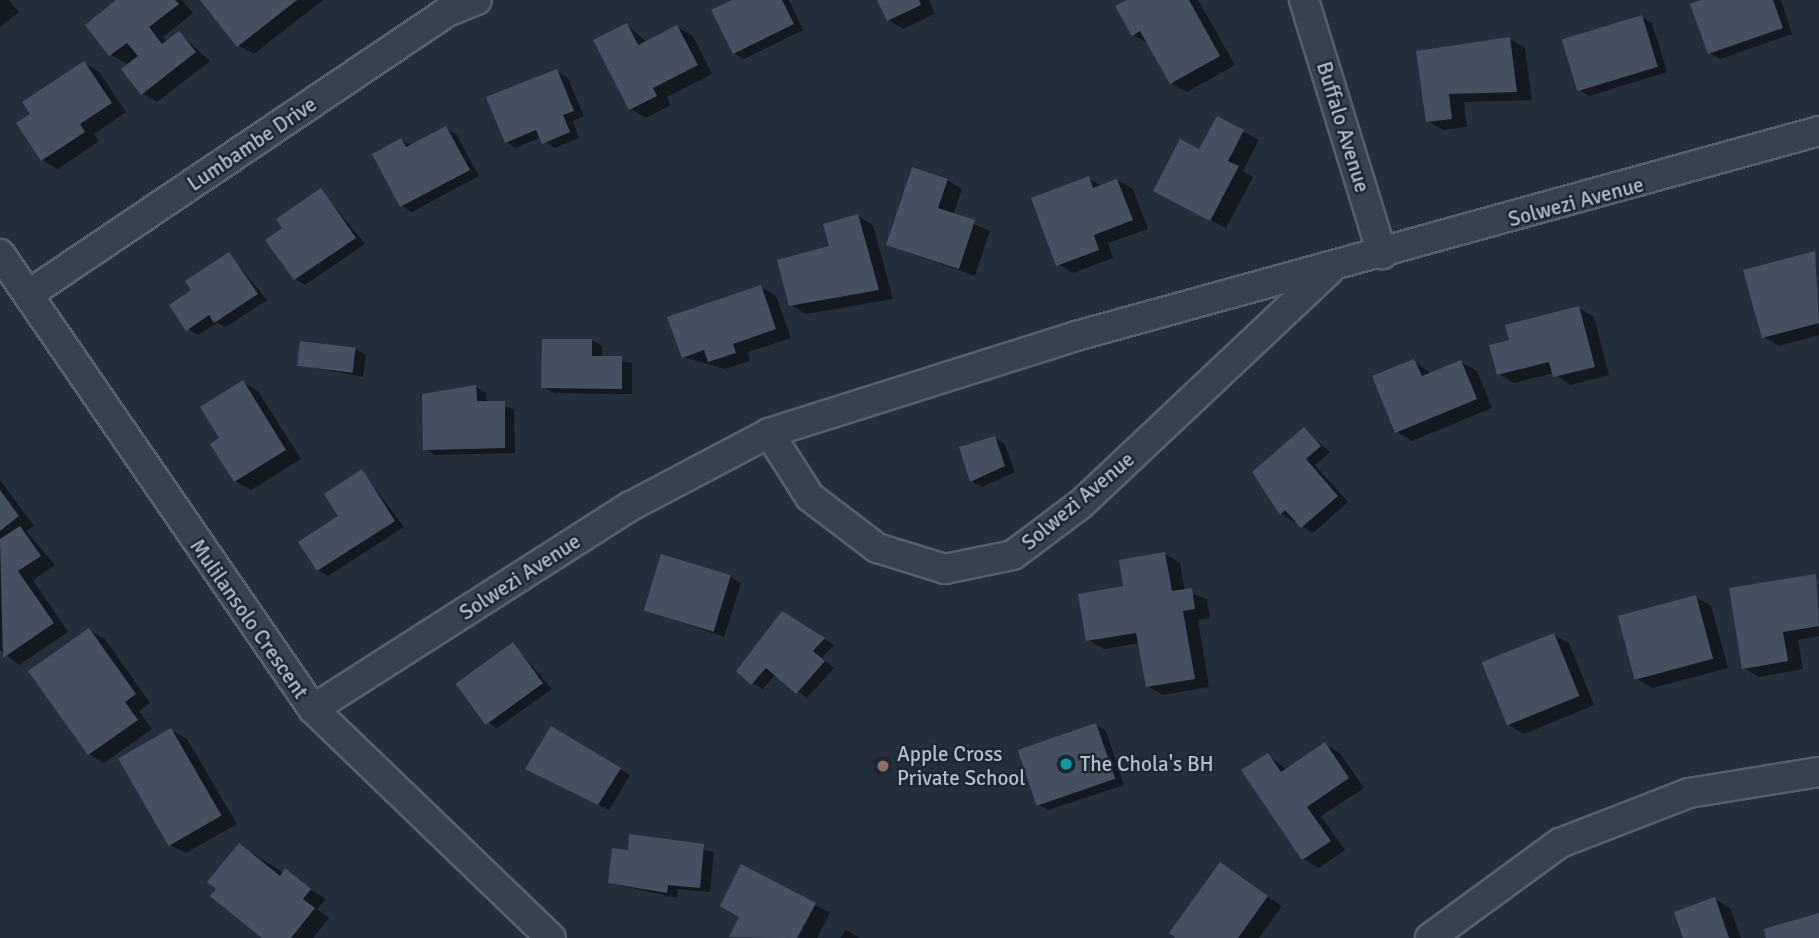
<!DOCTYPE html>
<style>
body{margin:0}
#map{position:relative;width:1819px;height:938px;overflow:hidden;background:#242f3e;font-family:Signika,sans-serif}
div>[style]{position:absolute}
.shadow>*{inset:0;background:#0007}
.building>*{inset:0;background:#455162;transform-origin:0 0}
.roads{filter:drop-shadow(2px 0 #565f6c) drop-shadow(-2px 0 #565f6c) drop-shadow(0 2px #565f6c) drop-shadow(0 -2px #565f6c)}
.street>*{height:28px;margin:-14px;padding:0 14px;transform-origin:14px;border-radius:14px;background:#38414e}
.dots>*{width:19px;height:19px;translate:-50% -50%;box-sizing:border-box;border:4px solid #1d2633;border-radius:50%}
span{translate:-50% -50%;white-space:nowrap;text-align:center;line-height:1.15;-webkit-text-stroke:5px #1d2633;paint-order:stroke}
.street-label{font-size:21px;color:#b4bcc9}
.poi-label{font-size:21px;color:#b4bcc9}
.left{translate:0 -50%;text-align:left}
</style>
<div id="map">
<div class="shadow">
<div style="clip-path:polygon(0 0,9px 0,19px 12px,0 27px)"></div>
<div style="clip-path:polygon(119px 0,182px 0,193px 13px,163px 37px,167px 42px,179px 33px,210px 61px,157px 102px,142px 93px,129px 65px,111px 55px)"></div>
<div style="clip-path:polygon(202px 0,323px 0,254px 54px,238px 45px)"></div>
<div style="clip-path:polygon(735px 0,789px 0,803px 30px,744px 59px,734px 53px)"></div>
<div style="clip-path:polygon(879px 0,929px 0,935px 14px,903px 29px,888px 20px)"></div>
<div style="clip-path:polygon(1130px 0,1198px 0,1235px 65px,1187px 92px,1171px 83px,1149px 44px,1133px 35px)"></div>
<div style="clip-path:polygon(1706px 0,1781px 0,1792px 34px,1720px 59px,1709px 53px)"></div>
<div style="clip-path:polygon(1642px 17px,1652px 23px,1667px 72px,1589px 96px,1579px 90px)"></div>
<div style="clip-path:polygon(627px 25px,647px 42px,677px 27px,693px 36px,712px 74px,667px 97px,671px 105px,646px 118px,631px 109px)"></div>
<div style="clip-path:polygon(1510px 39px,1525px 48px,1532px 100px,1464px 102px,1467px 127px,1443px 130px,1427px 121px,1418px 52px)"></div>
<div style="clip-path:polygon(84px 63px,99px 72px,126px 112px,94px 134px,99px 141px,58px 169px,42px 160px,33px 114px)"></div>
<div style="clip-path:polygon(557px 71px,567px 77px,584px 116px,573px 121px,579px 138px,554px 148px,541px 137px,516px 148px,506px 142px)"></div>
<div style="clip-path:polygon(1218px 118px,1259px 140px,1243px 171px,1253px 177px,1226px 228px,1170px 199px)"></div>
<div style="clip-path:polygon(446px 128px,456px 134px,479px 176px,412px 212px,402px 206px,401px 140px,412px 146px)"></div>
<div style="clip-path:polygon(1088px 178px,1101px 186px,1117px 180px,1133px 189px,1148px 229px,1108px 243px,1113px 258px,1073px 273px,1058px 264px)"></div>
<div style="clip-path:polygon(947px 180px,962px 189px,953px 215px,990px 231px,975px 276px,888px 245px)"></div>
<div style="clip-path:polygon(321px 190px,365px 244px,305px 285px,295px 279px)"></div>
<div style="clip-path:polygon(858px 216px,873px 225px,893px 299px,806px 314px,791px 305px)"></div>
<div style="clip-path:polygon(1814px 253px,1819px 335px,1779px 346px,1763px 337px)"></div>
<div style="clip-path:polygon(229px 254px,267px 300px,226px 327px,217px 323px,198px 335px,188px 329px,193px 290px)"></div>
<div style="clip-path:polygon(761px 287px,776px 296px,791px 338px,748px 352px,750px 361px,725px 369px,683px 357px)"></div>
<div style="clip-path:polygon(1579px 308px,1594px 317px,1609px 375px,1570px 385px,1554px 373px,1514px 383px,1499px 374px,1511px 341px)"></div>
<div style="clip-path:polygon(592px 340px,602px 346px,602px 357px,632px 363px,632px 394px,554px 393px,543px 387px)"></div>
<div style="clip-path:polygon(356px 349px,366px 355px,363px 377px,299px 365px)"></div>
<div style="clip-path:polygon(1414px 361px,1432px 374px,1461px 362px,1477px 371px,1492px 408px,1412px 441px,1397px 432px)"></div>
<div style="clip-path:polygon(243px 382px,258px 391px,301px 459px,251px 490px,235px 481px,222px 439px)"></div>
<div style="clip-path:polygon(476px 387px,486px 393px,487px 403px,514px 409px,515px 453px,435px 455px,425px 449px)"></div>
<div style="clip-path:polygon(1304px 429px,1330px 452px,1315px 465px,1348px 502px,1313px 533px,1281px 514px)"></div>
<div style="clip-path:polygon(995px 438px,1005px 444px,1015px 472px,982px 487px,972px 481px,962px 448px)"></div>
<div style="clip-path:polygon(362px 471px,404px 527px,328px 576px,318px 570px)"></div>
<div style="clip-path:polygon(0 480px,34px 526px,26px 531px,55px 565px,33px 580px,68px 632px,19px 665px,0 650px)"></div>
<div style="clip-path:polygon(1165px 554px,1180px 563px,1185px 591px,1207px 599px,1210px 618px,1198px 620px,1209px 687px,1163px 695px,1147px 686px,1140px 643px,1104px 649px,1088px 640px,1125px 587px)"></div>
<div style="clip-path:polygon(1815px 576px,1819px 636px,1798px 640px,1803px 669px,1759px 677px,1744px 668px)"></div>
<div style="clip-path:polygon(730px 577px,741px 583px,724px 637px,645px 610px)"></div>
<div style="clip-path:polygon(1696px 597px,1711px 606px,1728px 668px,1652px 688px,1637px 679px)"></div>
<div style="clip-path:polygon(793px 619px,834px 645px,822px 658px,834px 668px,807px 698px,776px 674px,763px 689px,752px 683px)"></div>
<div style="clip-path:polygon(89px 630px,105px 639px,150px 703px,139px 711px,152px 729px,104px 763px,89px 754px)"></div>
<div style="clip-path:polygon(1554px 635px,1569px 643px,1594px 705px,1524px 734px,1509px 725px)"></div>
<div style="clip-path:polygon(513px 644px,552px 689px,497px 728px,487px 722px)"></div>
<div style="clip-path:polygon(1096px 725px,1106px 731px,1124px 785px,1048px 810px,1037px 804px)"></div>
<div style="clip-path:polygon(552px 728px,630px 775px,609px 810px,538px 775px)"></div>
<div style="clip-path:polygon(171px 730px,187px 739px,237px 824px,186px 853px,170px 845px)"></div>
<div style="clip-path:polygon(1325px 744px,1340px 753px,1364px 788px,1321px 816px,1345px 850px,1319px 868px,1303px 859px,1268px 755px,1287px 770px)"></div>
<div style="clip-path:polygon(631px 836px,714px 852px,710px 892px,678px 889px,677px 898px,609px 883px,629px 851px)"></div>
<div style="clip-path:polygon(239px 845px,326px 899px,317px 909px,329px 918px,313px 938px,265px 938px,219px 888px)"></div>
<div style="clip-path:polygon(1220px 864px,1282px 906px,1259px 938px,1179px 938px)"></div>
<div style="clip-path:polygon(1715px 899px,1730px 908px,1741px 938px,1685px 938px)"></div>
<div style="clip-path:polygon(815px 905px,830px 913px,817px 938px,731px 936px)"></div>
<div style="clip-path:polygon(846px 930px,860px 938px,840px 938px)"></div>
</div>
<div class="building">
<div style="clip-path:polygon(116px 0,175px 0,179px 4px,149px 27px,162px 44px,179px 31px,196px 52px,141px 95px,121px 69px,138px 56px,127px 43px,109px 56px,85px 25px)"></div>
<div style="clip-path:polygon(200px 0,297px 0,237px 47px)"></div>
<div style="clip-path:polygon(732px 0,782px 0,794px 24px,733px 54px,711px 10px)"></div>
<div style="clip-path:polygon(877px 0,919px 0,921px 5px,887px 21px)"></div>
<div style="clip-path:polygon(1126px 0,1189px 0,1220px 56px,1170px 84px,1140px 31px,1132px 36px,1115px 6px)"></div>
<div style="clip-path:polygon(1701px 0,1773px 0,1783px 28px,1708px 54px,1690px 4px)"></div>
<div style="left:1642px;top:15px;width:54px;height:84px;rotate:73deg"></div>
<div style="clip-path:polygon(627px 23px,638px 45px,677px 25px,698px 65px,653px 88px,657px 96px,629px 110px,593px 40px)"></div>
<div style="clip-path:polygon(1510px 37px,1517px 92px,1449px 94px,1452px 119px,1426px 122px,1416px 51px)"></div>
<div style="clip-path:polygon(84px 61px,112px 103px,80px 124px,85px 132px,41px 161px,16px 123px,30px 114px,22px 102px)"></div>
<div style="clip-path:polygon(557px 69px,574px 111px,563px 115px,570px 132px,542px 144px,536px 130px,505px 143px,486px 97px)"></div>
<div style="clip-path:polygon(1217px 116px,1244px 130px,1228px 161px,1239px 166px,1210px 221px,1153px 191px,1180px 139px,1199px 149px)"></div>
<div style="clip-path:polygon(446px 126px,470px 170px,400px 207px,372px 154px,401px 138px,406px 147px)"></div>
<div style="clip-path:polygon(912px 167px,948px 179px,938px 208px,975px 220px,959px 269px,886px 245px)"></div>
<div style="clip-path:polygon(1089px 176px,1093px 188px,1117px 179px,1133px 220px,1094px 235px,1099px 250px,1056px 266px,1031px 198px)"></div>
<div style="clip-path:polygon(321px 188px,356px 238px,294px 280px,265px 240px,282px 228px,276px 219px)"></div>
<div style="clip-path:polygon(858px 214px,879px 290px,789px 306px,777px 260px,829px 246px,823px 224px)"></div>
<div style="clip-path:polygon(1815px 251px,1819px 323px,1762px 338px,1743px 270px)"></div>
<div style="clip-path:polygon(229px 252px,258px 294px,214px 323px,209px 315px,186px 331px,169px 305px,191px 290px,185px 281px)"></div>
<div style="clip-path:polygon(761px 285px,776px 329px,733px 344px,736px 353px,708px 362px,704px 350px,682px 358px,667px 317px)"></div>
<div style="clip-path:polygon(1579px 306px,1595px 367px,1553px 377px,1549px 362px,1497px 375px,1489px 345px,1509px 340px,1505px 325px)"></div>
<div style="clip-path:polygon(542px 339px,592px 339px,592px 356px,622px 356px,622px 389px,541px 388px)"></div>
<div style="left:300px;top:341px;width:56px;height:25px;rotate:7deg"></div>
<div style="clip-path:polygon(1414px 359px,1422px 376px,1461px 360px,1477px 399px,1395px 433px,1372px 376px)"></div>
<div style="clip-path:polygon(243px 380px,286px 450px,234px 482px,210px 444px,219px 438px,200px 407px)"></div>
<div style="clip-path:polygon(476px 385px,477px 401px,505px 401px,505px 448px,423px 450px,422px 394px)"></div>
<div style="clip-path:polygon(1304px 427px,1321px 446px,1306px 459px,1338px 496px,1301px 528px,1285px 510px,1280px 515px,1252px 472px)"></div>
<div style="clip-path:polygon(995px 436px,1005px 466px,970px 482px,959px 447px)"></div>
<div style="clip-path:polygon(362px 469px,395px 521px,317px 571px,298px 542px,338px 516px,324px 494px)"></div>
<div style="clip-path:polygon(0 490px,19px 516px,0 531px)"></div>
<div style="clip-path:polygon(20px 526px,41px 556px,18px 571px,54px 623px,3px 658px,0 539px)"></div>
<div style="clip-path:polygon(1165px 552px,1172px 591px,1192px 588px,1195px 609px,1183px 611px,1195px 679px,1146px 687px,1136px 633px,1086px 641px,1078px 594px,1123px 586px,1119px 560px)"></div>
<div style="left:661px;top:554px;width:73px;height:59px;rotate:17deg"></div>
<div style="clip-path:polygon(1816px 574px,1819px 626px,1783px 632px,1788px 661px,1742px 669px,1729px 588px)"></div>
<div style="left:1696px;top:595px;width:66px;height:81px;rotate:75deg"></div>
<div style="clip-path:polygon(782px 611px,825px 638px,813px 651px,825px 661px,796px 694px,766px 668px,751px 685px,736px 671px)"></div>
<div style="clip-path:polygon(89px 628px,136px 694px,125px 702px,138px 720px,88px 755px,28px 671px)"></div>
<div style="left:1554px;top:633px;width:68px;height:78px;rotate:68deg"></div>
<div style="left:513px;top:642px;width:51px;height:71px;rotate:54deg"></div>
<div style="left:1096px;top:723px;width:59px;height:83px;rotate:71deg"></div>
<div style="clip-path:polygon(551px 726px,621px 768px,598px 805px,525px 769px)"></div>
<div style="left:171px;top:728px;width:101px;height:61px;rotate:60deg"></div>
<div style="clip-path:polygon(1325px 742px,1349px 778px,1307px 807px,1331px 841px,1302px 860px,1241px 770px,1268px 753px,1281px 772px)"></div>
<div style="clip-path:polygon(629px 834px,704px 844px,700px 888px,668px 885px,667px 893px,608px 883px,612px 848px,628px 850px)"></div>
<div style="clip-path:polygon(239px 843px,280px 876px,285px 868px,311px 889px,303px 899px,315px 908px,291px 938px,262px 938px,210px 896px,216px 889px,207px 882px)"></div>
<div style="clip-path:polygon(1220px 862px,1268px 896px,1238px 938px,1176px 938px,1169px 933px)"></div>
<div style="clip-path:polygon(741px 864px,816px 903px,797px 938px,729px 937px,739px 917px,720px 906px)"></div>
<div style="clip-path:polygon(1715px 897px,1729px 938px,1683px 938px,1674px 912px)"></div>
<div style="clip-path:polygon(1819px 913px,1819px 938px,1766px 938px,1764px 929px)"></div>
</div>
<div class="roads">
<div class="street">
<div style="left:1304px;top:0;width:266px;rotate:72.9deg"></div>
<div style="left:0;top:254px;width:552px;rotate:55.48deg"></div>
<div style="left:313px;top:709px;width:330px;rotate:43.9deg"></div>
<div style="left:29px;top:294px;width:504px;rotate:-34.01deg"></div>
<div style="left:447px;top:12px;width:32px;rotate:-22deg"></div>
<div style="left:769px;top:433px;width:76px;rotate:57.4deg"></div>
<div style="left:810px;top:497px;width:84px;rotate:37.3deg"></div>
<div style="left:877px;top:548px;width:71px;rotate:17.2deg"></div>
<div style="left:945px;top:569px;width:69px;rotate:-11.6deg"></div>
<div style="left:1013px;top:555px;width:85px;rotate:-36.9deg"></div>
<div style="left:1081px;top:504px;width:340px;rotate:-43.3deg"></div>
<div style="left:313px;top:709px;width:377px;rotate:-32.6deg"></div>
<div style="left:631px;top:506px;width:156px;rotate:-27.9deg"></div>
<div style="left:769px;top:433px;width:322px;rotate:-17.5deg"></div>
<div style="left:1076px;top:336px;width:771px;rotate:-15.42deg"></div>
<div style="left:1430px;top:938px;width:161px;rotate:-36.2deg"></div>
<div style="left:1560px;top:843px;width:138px;rotate:-21.2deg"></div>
<div style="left:1689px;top:793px;width:132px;rotate:-9.2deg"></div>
</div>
</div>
<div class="dots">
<div style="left:1066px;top:764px;background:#0f9aa8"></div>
<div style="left:883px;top:766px;background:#8d6e63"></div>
</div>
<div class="street-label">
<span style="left:1343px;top:127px;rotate:73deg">Buffalo Avenue</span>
<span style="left:252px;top:144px;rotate:-34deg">Lumbambe Drive</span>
<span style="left:1576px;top:202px;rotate:-15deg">Solwezi Avenue</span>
<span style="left:1078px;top:501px;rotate:-40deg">Solwezi Avenue</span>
<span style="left:520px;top:577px;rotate:-33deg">Solwezi Avenue</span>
<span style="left:249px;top:619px;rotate:55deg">Mulilansolo Crescent</span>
</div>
<div class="poi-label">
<span class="left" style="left:897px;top:766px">Apple Cross<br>Private School</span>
<span class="left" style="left:1080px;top:764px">The Chola's BH</span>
</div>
</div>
